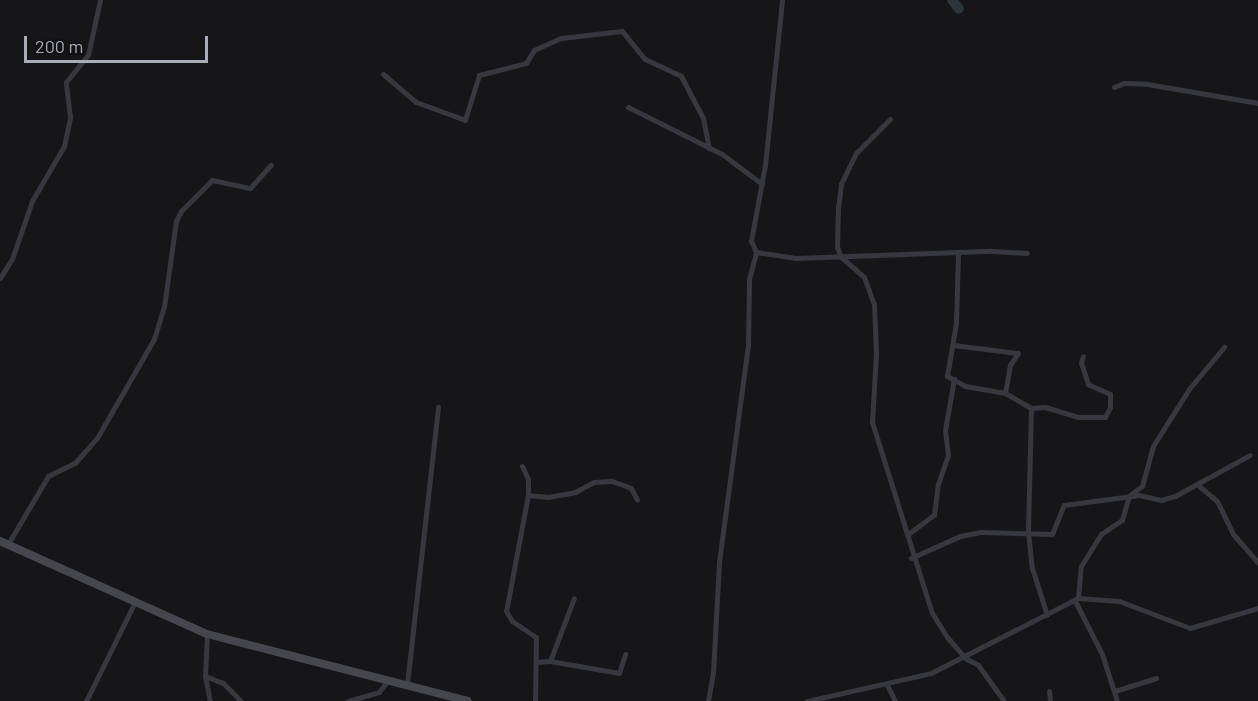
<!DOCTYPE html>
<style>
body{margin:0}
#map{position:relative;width:1258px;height:701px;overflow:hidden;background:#161618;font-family:Barlow,sans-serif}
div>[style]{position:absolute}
.river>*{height:10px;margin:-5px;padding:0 5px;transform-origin:5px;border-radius:5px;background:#2c353c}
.street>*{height:5px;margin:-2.5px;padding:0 2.5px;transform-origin:2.5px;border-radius:2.5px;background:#37383d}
.secondary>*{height:8px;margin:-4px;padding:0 4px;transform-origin:4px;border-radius:4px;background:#45474d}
span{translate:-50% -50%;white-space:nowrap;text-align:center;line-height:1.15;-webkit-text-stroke:4.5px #111113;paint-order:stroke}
.scale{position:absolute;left:24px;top:36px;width:184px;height:27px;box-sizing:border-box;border:3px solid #a8adb8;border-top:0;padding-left:8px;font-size:18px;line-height:21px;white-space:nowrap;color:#a8adb8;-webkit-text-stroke:4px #111113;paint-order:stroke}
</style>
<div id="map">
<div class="river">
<div style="left:952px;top:0;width:11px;rotate:52deg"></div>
</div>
<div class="street">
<div style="left:383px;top:74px;width:43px;rotate:40.3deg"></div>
<div style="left:416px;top:102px;width:52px;rotate:20.2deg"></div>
<div style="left:465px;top:120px;width:47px;rotate:-72.7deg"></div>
<div style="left:479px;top:75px;width:49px;rotate:-14.3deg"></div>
<div style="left:526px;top:63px;width:15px;rotate:-58deg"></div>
<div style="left:534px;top:50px;width:30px;rotate:-24deg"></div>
<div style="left:561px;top:38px;width:61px;rotate:-6.5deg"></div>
<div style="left:622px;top:31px;width:36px;rotate:51deg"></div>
<div style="left:645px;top:59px;width:40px;rotate:25deg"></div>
<div style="left:681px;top:76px;width:47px;rotate:62.4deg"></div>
<div style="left:703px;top:118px;width:31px;rotate:79deg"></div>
<div style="left:1114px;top:87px;width:11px;rotate:-22deg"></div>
<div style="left:1124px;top:83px;width:23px;rotate:2deg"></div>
<div style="left:1147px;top:84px;width:113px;rotate:9.7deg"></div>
<div style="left:628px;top:107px;width:105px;rotate:26.6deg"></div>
<div style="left:722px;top:154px;width:50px;rotate:36.9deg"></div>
<div style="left:890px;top:119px;width:48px;rotate:135deg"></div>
<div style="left:856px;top:153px;width:34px;rotate:116deg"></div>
<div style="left:841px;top:184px;width:23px;rotate:97deg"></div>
<div style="left:838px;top:207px;width:40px;rotate:91.4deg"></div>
<div style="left:837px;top:247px;width:11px;rotate:68deg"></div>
<div style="left:841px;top:257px;width:30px;rotate:41deg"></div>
<div style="left:864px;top:277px;width:29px;rotate:70deg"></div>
<div style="left:874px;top:304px;width:49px;rotate:87.7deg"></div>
<div style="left:876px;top:353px;width:69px;rotate:93.3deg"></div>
<div style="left:872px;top:422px;width:200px;rotate:72.6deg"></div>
<div style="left:932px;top:613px;width:28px;rotate:58deg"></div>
<div style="left:947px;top:637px;width:28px;rotate:49deg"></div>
<div style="left:965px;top:658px;width:15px;rotate:28deg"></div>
<div style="left:978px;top:665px;width:44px;rotate:54.2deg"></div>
<div style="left:756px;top:252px;width:40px;rotate:8.5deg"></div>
<div style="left:796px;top:258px;width:195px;rotate:-2.1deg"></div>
<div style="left:991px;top:251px;width:36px;rotate:3deg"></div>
<div style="left:958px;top:254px;width:69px;rotate:91.7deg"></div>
<div style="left:956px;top:323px;width:54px;rotate:99.6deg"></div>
<div style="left:947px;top:376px;width:21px;rotate:29deg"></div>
<div style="left:965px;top:386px;width:41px;rotate:9.9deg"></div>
<div style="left:1005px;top:393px;width:30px;rotate:30deg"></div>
<div style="left:1031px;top:408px;width:124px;rotate:91.4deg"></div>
<div style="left:1028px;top:532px;width:36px;rotate:84deg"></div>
<div style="left:1032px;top:568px;width:49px;rotate:72.3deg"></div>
<div style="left:0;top:278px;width:22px;rotate:-58deg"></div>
<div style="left:12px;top:259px;width:61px;rotate:-71deg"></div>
<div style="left:32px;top:201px;width:64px;rotate:-59.8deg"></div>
<div style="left:64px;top:146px;width:30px;rotate:-78deg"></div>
<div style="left:70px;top:117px;width:35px;rotate:-97deg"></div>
<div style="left:66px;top:82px;width:35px;rotate:-51deg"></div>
<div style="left:88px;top:55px;width:56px;rotate:-77.7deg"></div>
<div style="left:953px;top:345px;width:65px;rotate:7deg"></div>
<div style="left:1018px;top:353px;width:14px;rotate:124deg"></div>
<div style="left:1010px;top:365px;width:28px;rotate:100deg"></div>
<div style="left:1031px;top:408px;width:14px;rotate:-4deg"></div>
<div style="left:1045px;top:407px;width:34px;rotate:17deg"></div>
<div style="left:1078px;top:417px;width:27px"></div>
<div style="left:1105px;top:417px;width:11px;rotate:-63deg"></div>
<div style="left:1110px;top:407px;width:13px;rotate:-90deg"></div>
<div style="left:1110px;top:394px;width:24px;rotate:-156deg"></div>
<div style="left:1088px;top:384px;width:22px;rotate:-108deg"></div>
<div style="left:1081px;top:363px;width:7px;rotate:-74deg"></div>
<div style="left:522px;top:466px;width:14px;rotate:65deg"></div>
<div style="left:528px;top:479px;width:16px;rotate:90deg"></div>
<div style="left:528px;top:495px;width:118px;rotate:100.7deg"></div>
<div style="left:506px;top:611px;width:12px;rotate:59deg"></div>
<div style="left:512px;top:621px;width:29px;rotate:34deg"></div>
<div style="left:536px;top:637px;width:64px;rotate:90.9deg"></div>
<div style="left:1199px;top:486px;width:23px;rotate:40deg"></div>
<div style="left:1217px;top:501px;width:37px;rotate:64deg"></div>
<div style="left:1233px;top:534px;width:38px;rotate:49deg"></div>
<div style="left:528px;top:495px;width:20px;rotate:6deg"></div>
<div style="left:548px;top:497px;width:27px;rotate:-10deg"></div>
<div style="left:575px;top:492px;width:21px;rotate:-28deg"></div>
<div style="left:594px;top:482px;width:18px;rotate:-3deg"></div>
<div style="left:612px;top:481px;width:20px;rotate:20deg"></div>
<div style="left:631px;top:488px;width:13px;rotate:63deg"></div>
<div style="left:907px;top:535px;width:34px;rotate:-37deg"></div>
<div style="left:934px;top:515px;width:31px;rotate:-83deg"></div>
<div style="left:938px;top:484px;width:31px;rotate:-71deg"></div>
<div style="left:948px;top:455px;width:25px;rotate:-97deg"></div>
<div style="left:945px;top:430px;width:52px;rotate:-80deg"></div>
<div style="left:8px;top:544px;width:79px;rotate:-59.5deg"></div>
<div style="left:48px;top:476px;width:30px;rotate:-26deg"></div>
<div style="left:75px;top:463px;width:33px;rotate:-49deg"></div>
<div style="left:97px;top:438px;width:114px;rotate:-60.1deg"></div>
<div style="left:154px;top:339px;width:34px;rotate:-73deg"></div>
<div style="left:164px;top:307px;width:87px;rotate:-82.1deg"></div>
<div style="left:176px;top:221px;width:11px;rotate:-63deg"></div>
<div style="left:181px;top:211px;width:44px;rotate:-45deg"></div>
<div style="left:212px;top:180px;width:39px;rotate:12deg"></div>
<div style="left:250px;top:188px;width:31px;rotate:-48deg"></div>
<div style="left:911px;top:558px;width:54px;rotate:-24.2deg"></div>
<div style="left:960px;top:536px;width:21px;rotate:-11deg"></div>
<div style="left:981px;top:532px;width:71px;rotate:1.6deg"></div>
<div style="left:1052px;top:534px;width:31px;rotate:-68deg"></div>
<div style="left:1064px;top:505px;width:76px;rotate:-7.6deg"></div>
<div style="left:1139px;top:495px;width:23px;rotate:13deg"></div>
<div style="left:1161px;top:500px;width:15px;rotate:-16deg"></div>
<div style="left:1175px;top:496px;width:85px;rotate:-28.7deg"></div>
<div style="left:1078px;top:598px;width:32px;rotate:-85deg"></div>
<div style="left:1081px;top:566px;width:38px;rotate:-58deg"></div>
<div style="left:1101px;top:534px;width:25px;rotate:-34deg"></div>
<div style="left:1122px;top:520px;width:25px;rotate:-74deg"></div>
<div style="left:1129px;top:496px;width:16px;rotate:-38deg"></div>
<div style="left:1142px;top:486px;width:41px;rotate:-74.6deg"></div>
<div style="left:1153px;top:446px;width:67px;rotate:-57.7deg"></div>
<div style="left:1189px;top:389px;width:55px;rotate:-50.2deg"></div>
<div style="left:1075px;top:601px;width:59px;rotate:63deg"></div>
<div style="left:1102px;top:654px;width:49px;rotate:72.3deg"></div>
<div style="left:207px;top:634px;width:42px;rotate:92.7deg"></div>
<div style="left:205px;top:676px;width:25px;rotate:79deg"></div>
<div style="left:550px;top:661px;width:70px;rotate:9.9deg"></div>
<div style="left:619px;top:673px;width:20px;rotate:-72deg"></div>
<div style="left:537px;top:662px;width:13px;rotate:-4deg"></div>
<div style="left:550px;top:661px;width:67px;rotate:-69.1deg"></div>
<div style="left:205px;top:676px;width:19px;rotate:21deg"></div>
<div style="left:223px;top:683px;width:25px;rotate:45deg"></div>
<div style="left:407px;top:684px;width:279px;rotate:-83.6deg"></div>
<div style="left:887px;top:685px;width:18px;rotate:63deg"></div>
<div style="left:1049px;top:691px;width:10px;rotate:84deg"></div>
<div style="left:1115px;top:691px;width:43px;rotate:-17.6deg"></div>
<div style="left:86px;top:701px;width:108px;rotate:-63.7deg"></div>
<div style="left:348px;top:701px;width:32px;rotate:-16deg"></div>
<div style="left:379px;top:692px;width:15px;rotate:-53deg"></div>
<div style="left:708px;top:701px;width:28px;rotate:-80deg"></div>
<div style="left:713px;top:673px;width:111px;rotate:-86.9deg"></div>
<div style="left:719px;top:562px;width:218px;rotate:-82.4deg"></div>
<div style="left:748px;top:346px;width:67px;rotate:-89.1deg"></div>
<div style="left:749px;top:279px;width:28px;rotate:-75deg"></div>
<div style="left:756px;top:252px;width:12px;rotate:-114deg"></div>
<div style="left:751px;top:241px;width:77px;rotate:-79.6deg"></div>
<div style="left:765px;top:165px;width:166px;rotate:-84.1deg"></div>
<div style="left:807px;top:701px;width:127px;rotate:-12.7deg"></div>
<div style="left:931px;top:673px;width:165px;rotate:-27deg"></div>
<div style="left:1078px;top:598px;width:41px;rotate:4.2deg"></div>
<div style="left:1119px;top:601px;width:76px;rotate:20.8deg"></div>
<div style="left:1190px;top:628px;width:71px;rotate:-16.4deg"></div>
</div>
<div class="secondary">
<div style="left:0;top:541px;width:227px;rotate:24.2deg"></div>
<div style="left:207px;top:634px;width:269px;rotate:14.4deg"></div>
</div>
<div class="scale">200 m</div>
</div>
